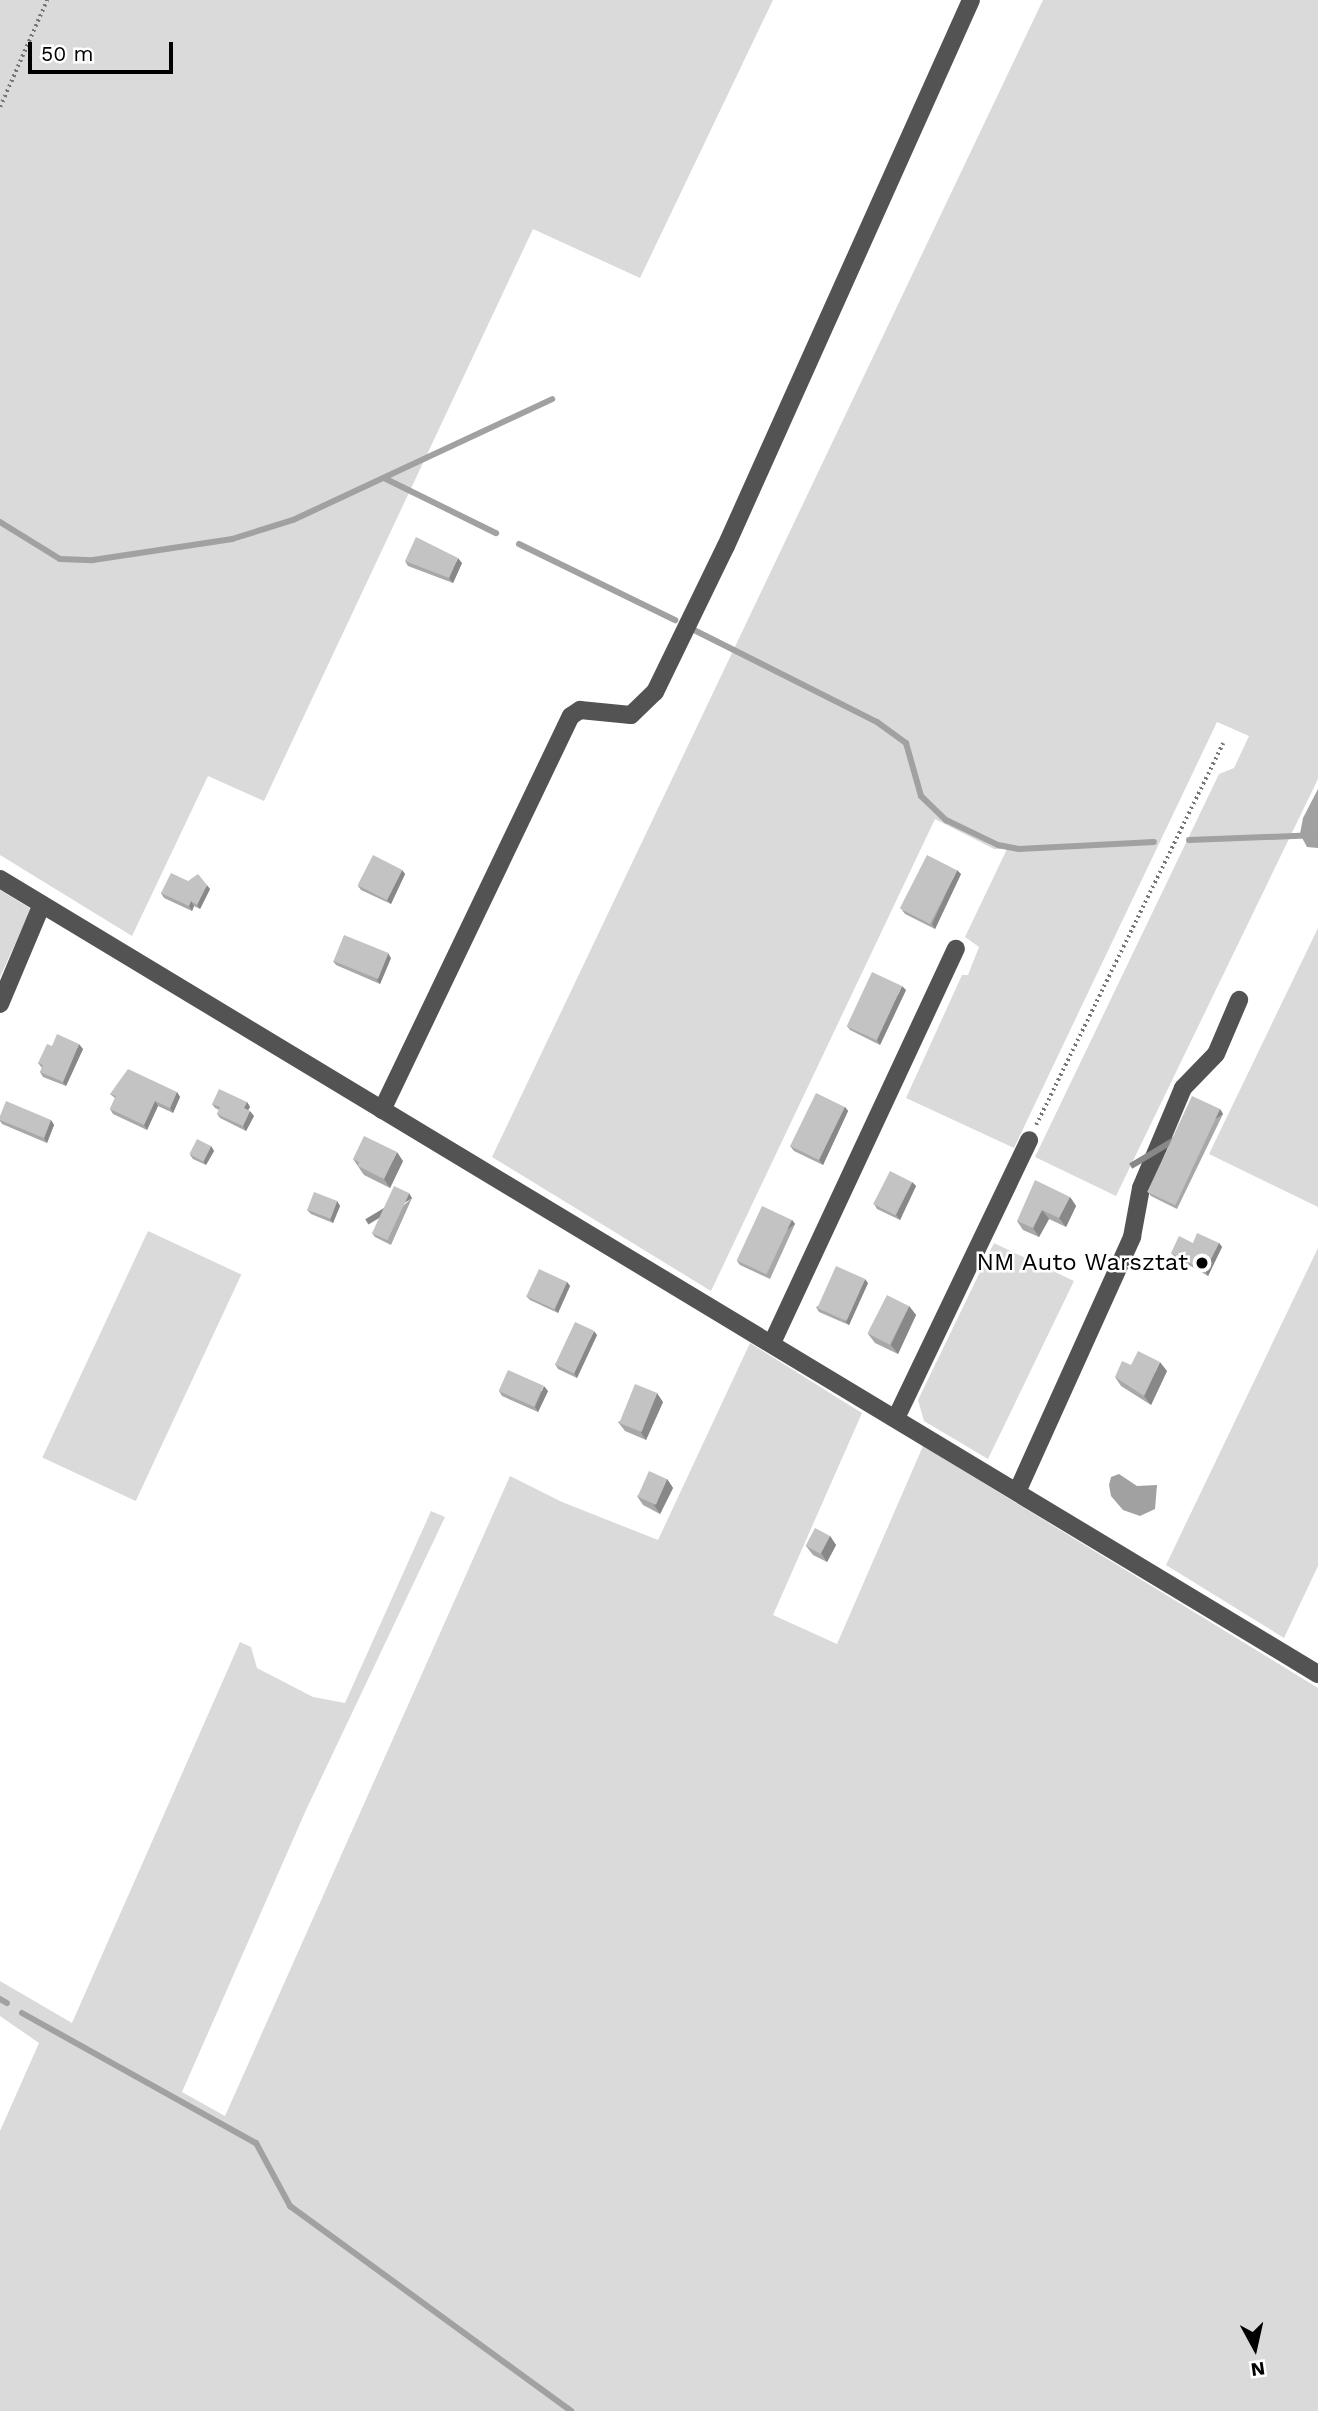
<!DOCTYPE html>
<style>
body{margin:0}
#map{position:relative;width:1318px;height:2411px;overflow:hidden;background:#fff;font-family:"Work Sans",sans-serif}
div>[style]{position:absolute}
.green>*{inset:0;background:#dadada;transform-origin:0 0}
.water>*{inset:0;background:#a1a1a1}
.stream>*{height:6px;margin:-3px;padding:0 3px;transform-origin:3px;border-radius:3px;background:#a1a1a1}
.path>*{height:3.5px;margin-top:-1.75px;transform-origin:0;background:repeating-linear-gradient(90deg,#757575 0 2px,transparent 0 5.5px)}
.minor>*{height:18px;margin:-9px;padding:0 9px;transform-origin:9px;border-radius:9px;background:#535353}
.wall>*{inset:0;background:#a8a8a8}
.shaded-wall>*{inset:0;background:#888;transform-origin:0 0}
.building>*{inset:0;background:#c3c3c3;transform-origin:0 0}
.dots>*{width:19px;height:19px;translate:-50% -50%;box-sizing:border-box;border:4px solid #fff;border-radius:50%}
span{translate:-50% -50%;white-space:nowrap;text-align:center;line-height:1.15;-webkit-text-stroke:5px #fff;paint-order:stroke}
.poi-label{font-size:24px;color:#000}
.right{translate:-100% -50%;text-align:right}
.north{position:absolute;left:1220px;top:2313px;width:70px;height:70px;-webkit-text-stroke:5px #fff;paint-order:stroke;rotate:172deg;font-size:19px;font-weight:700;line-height:28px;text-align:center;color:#000}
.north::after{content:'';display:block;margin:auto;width:24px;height:32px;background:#000;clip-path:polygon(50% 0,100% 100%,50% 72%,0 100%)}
.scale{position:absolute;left:28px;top:42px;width:145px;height:32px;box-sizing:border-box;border:4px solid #000;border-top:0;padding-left:9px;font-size:21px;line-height:24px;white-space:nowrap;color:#000;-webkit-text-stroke:5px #fff;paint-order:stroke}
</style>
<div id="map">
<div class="green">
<div style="clip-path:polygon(0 0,773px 0,640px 278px,533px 229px,264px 801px,208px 776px,132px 936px,0 855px)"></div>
<div style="clip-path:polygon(1043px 0,1318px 0,1318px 779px,1116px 1196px,1035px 1157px,1219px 774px,1234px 768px,1249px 736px,1217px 722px,1014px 1148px,906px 1098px,962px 975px,968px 975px,979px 947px,965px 937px,1007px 849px,994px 849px,935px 819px,711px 1291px,492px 1157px)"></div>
<div style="clip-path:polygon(0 890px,31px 909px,0 977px)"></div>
<div style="clip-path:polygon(1318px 928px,1318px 1207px,1209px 1154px)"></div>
<div style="left:148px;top:1231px;width:103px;height:250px;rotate:25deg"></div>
<div style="clip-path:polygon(994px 1243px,1074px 1281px,988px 1459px,924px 1421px,918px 1400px)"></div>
<div style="clip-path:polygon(1318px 1248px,1318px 1566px,1284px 1638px,1166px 1565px)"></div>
<div style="clip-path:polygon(750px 1343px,862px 1413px,773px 1615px,837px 1644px,923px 1446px,1318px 1688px,1318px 2411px,0 2411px,0 2131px,39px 2043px,0 2016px,0 1981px,72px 2023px,240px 1642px,251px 1647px,257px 1668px,313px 1697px,345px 1703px,431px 1511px,445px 1517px,306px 1810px,182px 2092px,225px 2116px,510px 1476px,562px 1502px,658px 1540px)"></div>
</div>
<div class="water">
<div style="clip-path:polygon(1318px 789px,1318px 848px,1307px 847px,1300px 834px,1303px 818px)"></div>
<div style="clip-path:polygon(1119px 1474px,1137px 1486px,1157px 1485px,1155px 1509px,1140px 1516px,1123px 1510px,1111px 1496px,1109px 1485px,1111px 1477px)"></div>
</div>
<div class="stream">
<div style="left:384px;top:478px;width:125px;rotate:26.2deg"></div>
<div style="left:0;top:522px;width:70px;rotate:31.7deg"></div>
<div style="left:60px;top:559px;width:33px;rotate:2deg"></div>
<div style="left:93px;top:560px;width:141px;rotate:-8.6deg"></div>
<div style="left:232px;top:539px;width:64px;rotate:-17.3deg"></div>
<div style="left:293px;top:520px;width:286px;rotate:-25deg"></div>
<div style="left:519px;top:544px;width:174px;rotate:26deg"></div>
<div style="left:694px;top:630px;width:205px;rotate:26.7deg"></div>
<div style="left:877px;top:722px;width:36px;rotate:36deg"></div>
<div style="left:906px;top:743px;width:55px;rotate:74.2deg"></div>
<div style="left:921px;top:796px;width:35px;rotate:44deg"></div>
<div style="left:946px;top:820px;width:58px;rotate:25.7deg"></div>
<div style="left:998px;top:845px;width:21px;rotate:11deg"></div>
<div style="left:1019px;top:849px;width:135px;rotate:-3deg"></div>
<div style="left:1189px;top:840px;width:129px;rotate:-2.2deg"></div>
<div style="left:0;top:1999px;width:8px;rotate:30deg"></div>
<div style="left:22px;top:2013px;width:268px;rotate:29.1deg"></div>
<div style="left:256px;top:2143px;width:72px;rotate:61.6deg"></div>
<div style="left:290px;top:2206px;width:348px;rotate:36.1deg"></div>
</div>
<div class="path">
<div style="left:0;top:107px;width:117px;rotate:-66.3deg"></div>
<div style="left:1036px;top:1125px;width:425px;rotate:-63.9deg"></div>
</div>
<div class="minor">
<div style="left:0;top:879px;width:1539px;rotate:31.1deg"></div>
<div style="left:0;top:1004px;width:108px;rotate:-67.2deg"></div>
<div style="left:382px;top:1110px;width:437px;rotate:-64.4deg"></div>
<div style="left:571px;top:716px;width:11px;rotate:-34deg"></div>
<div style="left:580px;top:710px;width:51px;rotate:5.6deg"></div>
<div style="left:631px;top:715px;width:33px;rotate:-44deg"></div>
<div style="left:655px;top:692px;width:162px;rotate:-64.1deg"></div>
<div style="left:726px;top:546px;width:598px;rotate:-65.83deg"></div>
<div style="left:772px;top:1343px;width:435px;rotate:-65deg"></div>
<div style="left:896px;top:1418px;width:308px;rotate:-64.4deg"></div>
<div style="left:1017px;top:1492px;width:280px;rotate:-65.7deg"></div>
<div style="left:1132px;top:1237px;width:50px;rotate:-79.6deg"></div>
<div style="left:1141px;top:1188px;width:108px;rotate:-67.2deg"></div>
<div style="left:1183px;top:1088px;width:47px;rotate:-45.9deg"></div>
<div style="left:1216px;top:1054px;width:59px;rotate:-66.9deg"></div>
</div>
<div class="wall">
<div style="clip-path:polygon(405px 561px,462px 563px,453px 583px,408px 566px)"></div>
<div style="clip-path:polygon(402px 870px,405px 874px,391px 904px,361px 890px,358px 886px)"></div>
<div style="clip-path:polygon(961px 874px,935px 929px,905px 914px,902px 910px)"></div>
<div style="clip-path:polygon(188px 881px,210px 889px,200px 909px,194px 906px,192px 911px,164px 898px,161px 893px)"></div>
<div style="clip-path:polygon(391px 958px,380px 984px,336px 965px,333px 961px)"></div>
<div style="clip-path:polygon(906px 990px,880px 1045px,850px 1030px,847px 1026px)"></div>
<div style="clip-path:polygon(52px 1046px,83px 1049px,66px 1086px,43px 1077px,40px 1072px,42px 1068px,38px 1063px)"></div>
<div style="clip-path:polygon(177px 1092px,180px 1097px,173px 1113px,158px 1106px,147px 1130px,113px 1114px,110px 1109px,115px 1098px,110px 1094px)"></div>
<div style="clip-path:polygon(247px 1102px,250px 1107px,248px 1110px,254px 1116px,246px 1131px,220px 1118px,217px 1114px,219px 1110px,215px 1108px,212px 1104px)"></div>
<div style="clip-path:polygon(845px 1107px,848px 1111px,823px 1165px,794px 1151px,790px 1146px)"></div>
<div style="clip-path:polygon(1220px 1109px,1223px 1114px,1177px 1209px,1151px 1196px,1148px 1192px)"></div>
<div style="clip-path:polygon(0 1116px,51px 1120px,54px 1125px,47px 1143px,2px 1124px,0 1121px)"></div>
<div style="clip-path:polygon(211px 1146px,214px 1151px,206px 1165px,193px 1159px,190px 1155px)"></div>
<div style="clip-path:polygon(353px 1159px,403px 1161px,390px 1188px,364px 1175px)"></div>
<div style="clip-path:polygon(912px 1182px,916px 1186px,900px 1220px,877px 1209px,874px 1204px)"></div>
<div style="clip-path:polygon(1070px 1197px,1076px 1206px,1066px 1227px,1049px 1219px,1039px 1237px,1023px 1230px,1017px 1221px)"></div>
<div style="clip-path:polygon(412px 1198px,391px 1245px,375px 1237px,372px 1233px)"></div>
<div style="clip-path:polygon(337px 1201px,340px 1206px,333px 1223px,311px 1214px,307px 1210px)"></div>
<div style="clip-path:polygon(792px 1220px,795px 1224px,770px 1279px,740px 1265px,737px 1261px)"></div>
<div style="clip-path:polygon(1193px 1243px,1219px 1243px,1222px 1247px,1208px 1276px,1175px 1257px,1171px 1253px)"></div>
<div style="clip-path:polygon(567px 1282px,570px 1286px,558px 1313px,530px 1300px,526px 1296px)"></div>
<div style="clip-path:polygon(868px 1283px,849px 1325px,819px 1312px,816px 1307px)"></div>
<div style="clip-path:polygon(909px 1306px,916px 1315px,898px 1354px,875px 1343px,868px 1334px)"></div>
<div style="clip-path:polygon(597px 1335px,577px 1378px,558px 1369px,555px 1364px)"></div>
<div style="clip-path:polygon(1167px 1371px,1151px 1405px,1121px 1386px,1115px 1377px)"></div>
<div style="clip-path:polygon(499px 1391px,548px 1391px,538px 1412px,502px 1396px)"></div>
<div style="clip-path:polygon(663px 1402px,646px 1440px,625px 1431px,618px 1422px)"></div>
<div style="clip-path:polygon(667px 1479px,673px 1488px,660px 1514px,643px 1505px,637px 1496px)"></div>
<div style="clip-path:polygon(830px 1536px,836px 1545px,827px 1562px,813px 1555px,806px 1546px)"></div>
</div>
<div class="shaded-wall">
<div style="clip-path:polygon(458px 558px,462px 563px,453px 583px,449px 578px)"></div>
<div style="clip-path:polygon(402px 870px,405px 874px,391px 904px,387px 900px)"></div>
<div style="clip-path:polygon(957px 870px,961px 874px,935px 929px,932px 924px)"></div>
<div style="clip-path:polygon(207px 885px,210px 889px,200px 909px,197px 905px)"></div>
<div style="clip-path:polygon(191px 901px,194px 906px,192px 911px,189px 906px)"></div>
<div style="clip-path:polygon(388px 953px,391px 958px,380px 984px,377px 980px)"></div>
<div style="clip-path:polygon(902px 986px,906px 990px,880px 1045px,877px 1040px)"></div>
<div style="clip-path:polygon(79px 1044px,83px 1049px,66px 1086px,63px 1082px)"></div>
<div style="clip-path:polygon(177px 1092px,180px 1097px,173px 1113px,170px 1108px)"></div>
<div style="clip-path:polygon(155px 1101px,158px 1106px,147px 1130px,144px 1125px)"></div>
<div style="clip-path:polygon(247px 1102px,250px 1107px,247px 1112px,244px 1108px)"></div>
<div style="clip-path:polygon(845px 1107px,848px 1111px,823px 1165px,819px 1160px)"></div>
<div style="left:1220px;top:1109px;width:6px;height:106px;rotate:59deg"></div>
<div style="clip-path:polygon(250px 1111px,254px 1116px,246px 1131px,243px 1126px)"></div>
<div style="clip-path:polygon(51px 1120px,54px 1125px,47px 1143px,44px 1138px)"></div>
<div style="clip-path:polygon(211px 1146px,214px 1151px,206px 1165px,203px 1161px)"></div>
<div style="clip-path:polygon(397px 1152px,403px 1161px,390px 1188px,384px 1179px)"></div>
<div style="clip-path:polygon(912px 1182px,916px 1186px,900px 1220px,896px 1215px)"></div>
<div style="left:409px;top:1193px;width:6px;height:51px;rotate:59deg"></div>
<div style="clip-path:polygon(1070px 1197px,1076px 1206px,1066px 1227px,1059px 1218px)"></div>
<div style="clip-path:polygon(337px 1201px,340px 1206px,333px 1223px,330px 1219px)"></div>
<div style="clip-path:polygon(1042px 1210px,1049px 1219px,1039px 1237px,1033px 1228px)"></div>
<div style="left:792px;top:1220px;width:5px;height:60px;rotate:53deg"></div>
<div style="clip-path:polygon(1219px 1243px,1222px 1247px,1208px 1276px,1205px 1271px)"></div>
<div style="clip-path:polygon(865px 1279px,868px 1283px,849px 1325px,845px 1321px)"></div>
<div style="clip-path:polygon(567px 1282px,570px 1286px,558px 1313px,555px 1309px)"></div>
<div style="clip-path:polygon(909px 1306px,916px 1315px,898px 1354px,891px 1345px)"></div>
<div style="clip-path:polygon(594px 1331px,597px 1335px,577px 1378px,574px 1373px)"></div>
<div style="clip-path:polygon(1160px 1362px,1167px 1371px,1151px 1405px,1144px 1396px)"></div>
<div style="clip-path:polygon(544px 1386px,548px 1391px,538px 1412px,535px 1407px)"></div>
<div style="clip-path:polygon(657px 1393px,663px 1402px,646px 1440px,640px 1431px)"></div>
<div style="clip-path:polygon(667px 1479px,673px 1488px,660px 1514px,654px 1505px)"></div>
<div style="clip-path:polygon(830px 1536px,836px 1545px,827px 1562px,821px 1553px)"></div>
</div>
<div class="building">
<div style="clip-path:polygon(416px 537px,458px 558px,449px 578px,405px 561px)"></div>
<div style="left:373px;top:855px;width:33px;height:34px;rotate:27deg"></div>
<div style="left:927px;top:855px;width:34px;height:60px;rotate:27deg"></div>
<div style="clip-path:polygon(171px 873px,188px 881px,198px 874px,207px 885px,197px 905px,191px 901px,189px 906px,161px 893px)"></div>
<div style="left:344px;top:935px;width:48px;height:28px;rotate:22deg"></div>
<div style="left:872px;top:972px;width:33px;height:60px;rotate:25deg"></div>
<div style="clip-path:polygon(57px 1034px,79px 1044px,63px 1082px,40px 1072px,43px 1065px,38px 1063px,47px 1044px,52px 1046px)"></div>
<div style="clip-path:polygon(128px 1069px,177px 1092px,170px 1108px,155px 1101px,144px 1125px,110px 1109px,116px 1096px,110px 1094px)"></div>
<div style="clip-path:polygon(219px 1089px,247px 1102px,244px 1108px,250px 1111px,243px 1126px,217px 1114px,220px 1107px,212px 1104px)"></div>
<div style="left:816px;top:1093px;width:32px;height:59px;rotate:26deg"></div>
<div style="left:1192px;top:1096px;width:31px;height:106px;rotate:25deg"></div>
<div style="clip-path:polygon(6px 1101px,51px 1120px,44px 1138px,0 1120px,0 1116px)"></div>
<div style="clip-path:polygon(364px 1136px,397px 1152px,384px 1179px,358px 1166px,359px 1162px,353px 1159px)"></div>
<div style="left:197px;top:1139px;width:16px;height:17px;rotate:27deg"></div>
<div style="left:890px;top:1171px;width:25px;height:37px;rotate:27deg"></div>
<div style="clip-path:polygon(1035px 1180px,1070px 1197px,1059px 1218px,1042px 1210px,1033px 1228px,1017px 1221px)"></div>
<div style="left:394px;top:1186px;width:17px;height:52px;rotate:25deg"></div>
<div style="left:314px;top:1192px;width:25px;height:19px;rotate:21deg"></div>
<div style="left:762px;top:1206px;width:33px;height:60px;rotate:25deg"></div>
<div style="clip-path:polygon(1197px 1233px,1219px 1243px,1205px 1271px,1171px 1253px,1179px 1236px,1193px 1243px)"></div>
<div style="left:836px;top:1266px;width:32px;height:46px;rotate:24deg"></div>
<div style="left:539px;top:1269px;width:31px;height:30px;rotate:25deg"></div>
<div style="left:887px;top:1295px;width:25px;height:43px;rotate:27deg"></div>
<div style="left:575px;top:1322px;width:21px;height:47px;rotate:25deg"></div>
<div style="clip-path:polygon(1138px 1351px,1160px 1362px,1144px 1396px,1115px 1377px,1122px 1361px,1131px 1365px)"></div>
<div style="left:508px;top:1370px;width:39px;height:23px;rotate:24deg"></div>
<div style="left:635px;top:1384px;width:24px;height:42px;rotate:22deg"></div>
<div style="left:649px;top:1471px;width:20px;height:28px;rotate:24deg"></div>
<div style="left:815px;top:1528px;width:17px;height:20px;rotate:28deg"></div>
</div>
<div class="dots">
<div style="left:1202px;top:1263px;background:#000"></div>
</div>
<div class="poi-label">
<span class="right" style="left:1188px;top:1263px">NM Auto Warsztat</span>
</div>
<div class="north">N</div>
<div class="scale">50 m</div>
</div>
